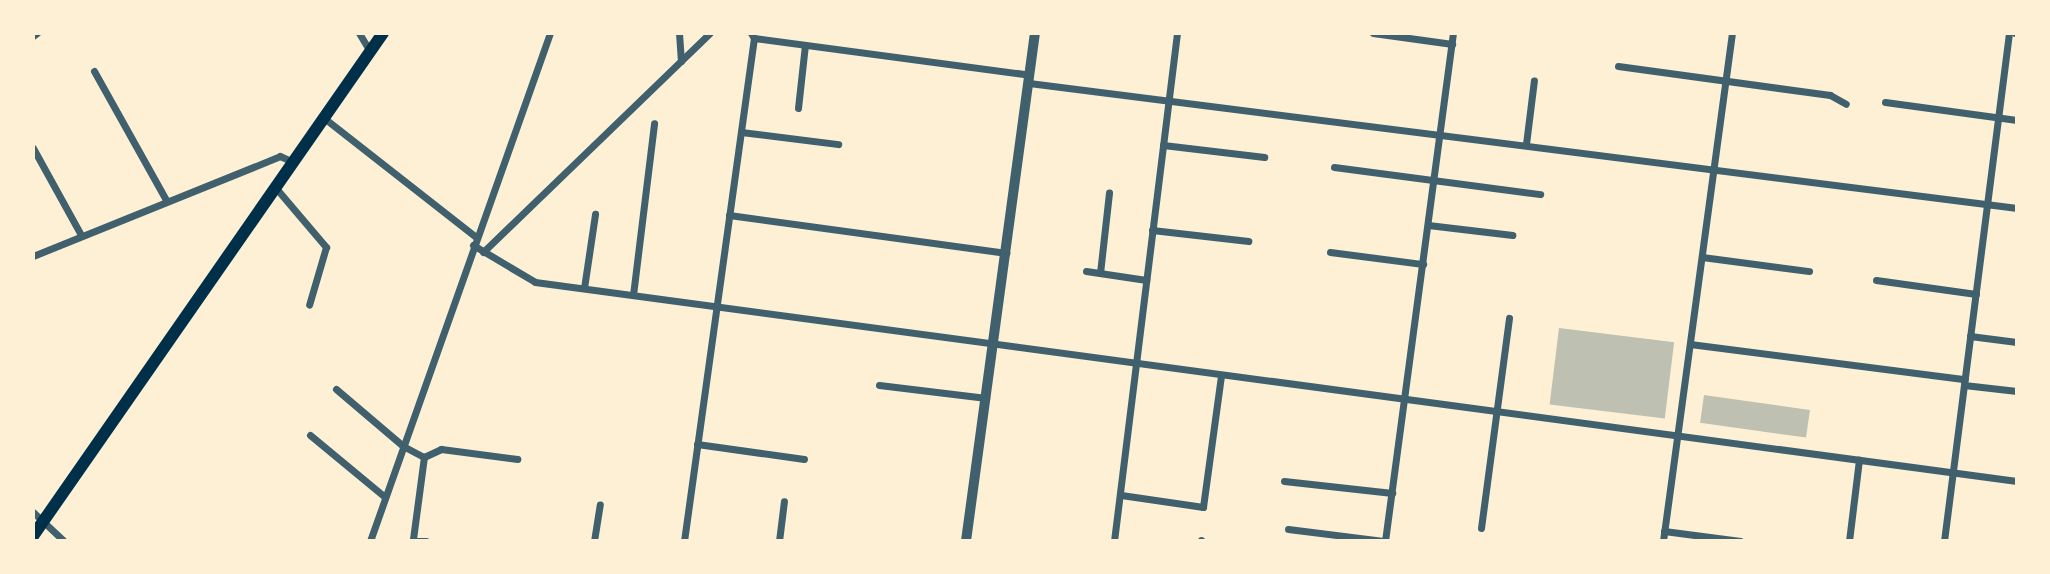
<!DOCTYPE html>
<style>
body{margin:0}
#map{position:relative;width:2050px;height:574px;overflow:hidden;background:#fdf0d5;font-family:"PT Sans",sans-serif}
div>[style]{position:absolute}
.building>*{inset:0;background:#bec0b2;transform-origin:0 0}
.minor>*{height:7px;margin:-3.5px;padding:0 3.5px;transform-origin:3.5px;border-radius:3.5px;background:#3f606c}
.tertiary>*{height:10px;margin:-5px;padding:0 5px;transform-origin:5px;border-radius:5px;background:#3f606c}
.primary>*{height:12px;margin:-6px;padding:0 6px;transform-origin:6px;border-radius:6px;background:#003049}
span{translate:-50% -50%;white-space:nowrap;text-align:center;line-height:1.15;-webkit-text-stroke:6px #fdf0d5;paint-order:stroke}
.frame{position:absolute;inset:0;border:35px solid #fdf0d5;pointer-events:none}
</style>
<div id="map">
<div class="building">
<div style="left:1559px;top:328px;width:116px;height:77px;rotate:7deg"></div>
<div style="left:1704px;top:395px;width:107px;height:28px;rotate:8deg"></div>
</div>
<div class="minor">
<div style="left:359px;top:33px;width:21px;rotate:59deg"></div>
<div style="left:679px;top:33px;width:28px;rotate:86deg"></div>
<div style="left:1373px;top:33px;width:80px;rotate:7.9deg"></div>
<div style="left:2015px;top:33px;width:2px"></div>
<div style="left:33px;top:36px;width:5px;rotate:-37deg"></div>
<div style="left:754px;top:38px;width:278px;rotate:7.6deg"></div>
<div style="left:1618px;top:66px;width:214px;rotate:7.8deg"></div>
<div style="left:1830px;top:95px;width:18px;rotate:29deg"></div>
<div style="left:94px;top:71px;width:148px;rotate:60.8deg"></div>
<div style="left:1029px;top:83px;width:996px;rotate:7.21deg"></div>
<div style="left:1885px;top:102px;width:133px;rotate:7.8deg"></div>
<div style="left:798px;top:108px;width:63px;rotate:-83.7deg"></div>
<div style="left:324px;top:118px;width:193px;rotate:38.1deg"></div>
<div style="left:741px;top:132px;width:98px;rotate:7.1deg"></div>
<div style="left:1526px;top:144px;width:64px;rotate:-82.9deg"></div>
<div style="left:1163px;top:145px;width:102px;rotate:6.8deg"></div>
<div style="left:33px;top:148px;width:99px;rotate:61.1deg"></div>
<div style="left:1334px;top:167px;width:208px;rotate:7.5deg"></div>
<div style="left:275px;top:187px;width:79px;rotate:49.6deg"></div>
<div style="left:326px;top:247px;width:60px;rotate:106.3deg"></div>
<div style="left:729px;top:215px;width:280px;rotate:7.8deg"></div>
<div style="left:1428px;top:225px;width:85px;rotate:6.8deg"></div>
<div style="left:1152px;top:230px;width:97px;rotate:6.5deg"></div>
<div style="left:473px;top:245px;width:72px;rotate:30.8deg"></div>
<div style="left:535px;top:282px;width:1495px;rotate:7.65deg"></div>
<div style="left:483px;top:252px;width:315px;rotate:-44deg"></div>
<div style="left:1330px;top:252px;width:94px;rotate:7.4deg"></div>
<div style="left:33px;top:256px;width:266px;rotate:-22deg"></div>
<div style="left:280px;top:156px;width:14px;rotate:25deg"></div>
<div style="left:1702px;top:257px;width:108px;rotate:7.5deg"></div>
<div style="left:1086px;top:271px;width:61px;rotate:8.5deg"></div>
<div style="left:1100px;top:273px;width:81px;rotate:-83.6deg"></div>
<div style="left:1876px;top:280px;width:101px;rotate:8deg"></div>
<div style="left:584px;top:288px;width:75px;rotate:-81.5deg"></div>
<div style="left:633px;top:295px;width:173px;rotate:-83deg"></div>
<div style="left:1970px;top:336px;width:47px;rotate:7.3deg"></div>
<div style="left:1690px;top:344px;width:277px;rotate:7.3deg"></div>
<div style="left:879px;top:385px;width:108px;rotate:6.9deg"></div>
<div style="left:1964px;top:385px;width:53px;rotate:6.5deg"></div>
<div style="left:336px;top:389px;width:88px;rotate:40.4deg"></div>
<div style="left:403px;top:446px;width:24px;rotate:28deg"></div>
<div style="left:310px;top:435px;width:97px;rotate:39.6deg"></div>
<div style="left:697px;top:444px;width:108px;rotate:8deg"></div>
<div style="left:1284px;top:481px;width:109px;rotate:6.3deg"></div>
<div style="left:1121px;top:495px;width:83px;rotate:8.3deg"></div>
<div style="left:1203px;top:507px;width:133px;rotate:-82.2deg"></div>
<div style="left:33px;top:512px;width:42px;rotate:43.1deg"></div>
<div style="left:1481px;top:528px;width:212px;rotate:-82.4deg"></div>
<div style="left:1288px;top:529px;width:98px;rotate:7.1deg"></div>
<div style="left:1664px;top:531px;width:77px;rotate:7.5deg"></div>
<div style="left:413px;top:539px;width:83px;rotate:-82.4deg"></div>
<div style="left:424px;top:457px;width:19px;rotate:-25deg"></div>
<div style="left:441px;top:449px;width:77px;rotate:7.5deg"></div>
<div style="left:370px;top:541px;width:539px;rotate:-70.49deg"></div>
<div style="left:413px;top:541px;width:13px"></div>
<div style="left:594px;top:541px;width:37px;rotate:-81deg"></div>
<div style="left:684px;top:541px;width:508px;rotate:-82.08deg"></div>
<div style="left:754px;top:38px;width:6px;rotate:-121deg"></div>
<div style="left:779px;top:541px;width:40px;rotate:-82.9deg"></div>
<div style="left:1114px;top:541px;width:512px;rotate:-82.93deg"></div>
<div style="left:1201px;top:541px;width:1px;rotate:-90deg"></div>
<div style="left:1385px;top:541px;width:513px;rotate:-82.38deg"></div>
<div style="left:1663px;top:541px;width:513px;rotate:-82.27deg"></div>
<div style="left:1849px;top:541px;width:82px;rotate:-83deg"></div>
<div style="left:1944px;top:541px;width:512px;rotate:-82.71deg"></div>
</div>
<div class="tertiary">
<div style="left:966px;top:541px;width:513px;rotate:-82.27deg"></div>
</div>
<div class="primary">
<div style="left:33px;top:536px;width:613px;rotate:-55.17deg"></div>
</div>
<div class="frame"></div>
</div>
